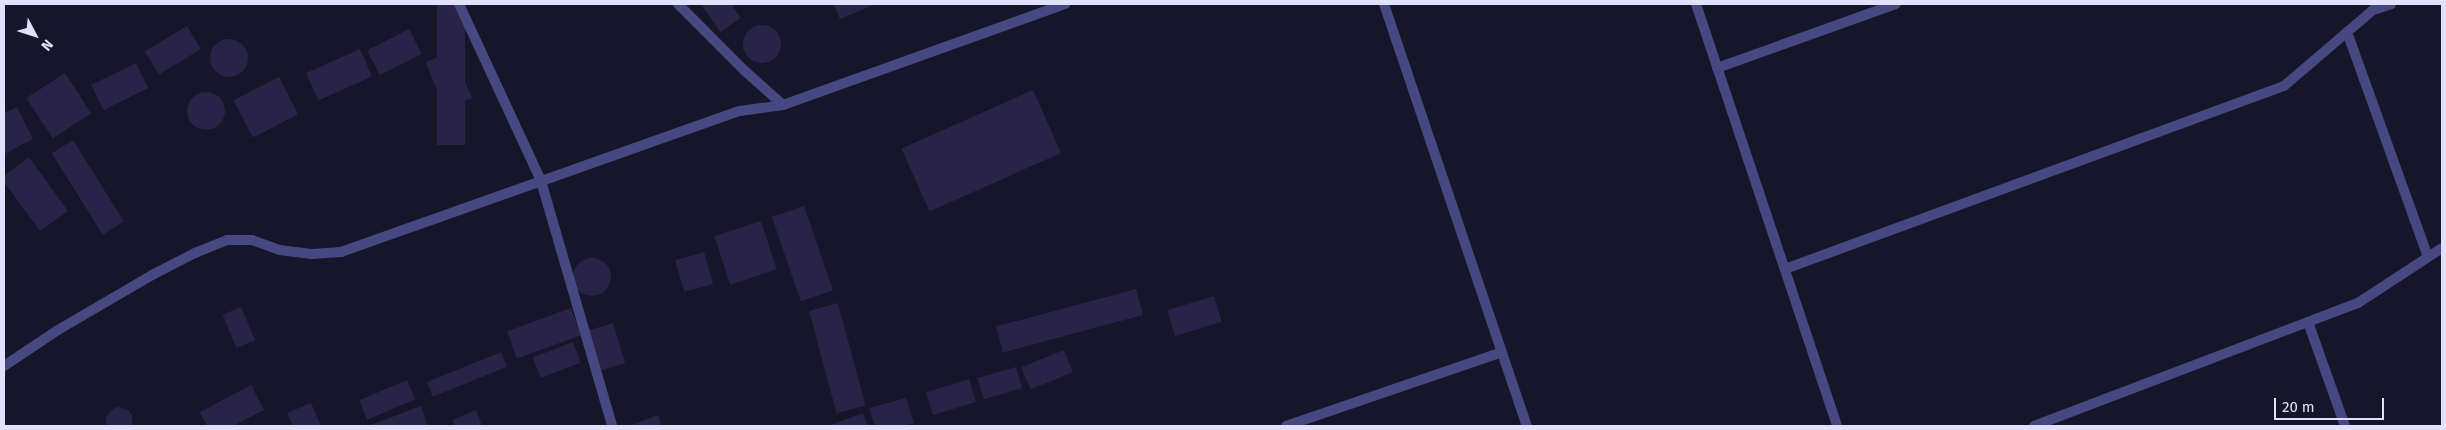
<!DOCTYPE html>
<style>
body{margin:0}
#map{position:relative;width:2446px;height:430px;overflow:hidden;background:#171529;font-family:"Fira Sans",sans-serif}
div>[style]{position:absolute}
.building>*{inset:0;background:#282347;transform-origin:0 0}
.round{border-radius:50%}
.street>*{height:10px;margin:-5px;padding:0 5px;transform-origin:5px;border-radius:5px;background:#464881}
span{translate:-50% -50%;white-space:nowrap;text-align:center;line-height:1.15;-webkit-text-stroke:4.5px #171529;paint-order:stroke}
.frame{position:absolute;inset:0;border:5px solid #e2e1fb;pointer-events:none}
.north{position:absolute;left:10px;top:10px;width:50px;height:50px;-webkit-text-stroke:4px #171529;paint-order:stroke;rotate:130deg;font-size:14px;font-weight:700;line-height:20px;text-align:center;color:#e2e1fb}
.north::after{content:'';display:block;margin:auto;width:18px;height:22px;background:#e2e1fb;clip-path:polygon(50% 0,100% 100%,50% 72%,0 100%)}
.scale{position:absolute;left:2274px;top:398px;width:110px;height:22px;box-sizing:border-box;border:2px solid #e2e1fb;border-top:0;padding-left:6px;font-size:15px;line-height:18px;white-space:nowrap;color:#e2e1fb;-webkit-text-stroke:4px #171529;paint-order:stroke}
</style>
<div id="map">
<div class="building">
<div style="left:437px;top:4px;width:28px;height:141px"></div>
<div style="clip-path:polygon(701px 4px,731px 4px,741px 18px,720px 32px)"></div>
<div style="clip-path:polygon(833px 4px,876px 4px,840px 19px)"></div>
<div class="round" style="left:743px;top:25px;width:38px;height:38px"></div>
<div style="left:187px;top:26px;width:27px;height:49px;rotate:59deg"></div>
<div style="left:409px;top:29px;width:28px;height:47px;rotate:63deg"></div>
<div class="round" style="left:210px;top:39px;width:38px;height:38px"></div>
<div style="left:360px;top:49px;width:30px;height:59px;rotate:66deg"></div>
<div style="left:452px;top:51px;width:51px;height:29px;rotate:67deg"></div>
<div style="left:136px;top:63px;width:28px;height:50px;rotate:64deg"></div>
<div style="left:65px;top:73px;width:48px;height:46px;rotate:57deg"></div>
<div style="left:279px;top:77px;width:42px;height:51px;rotate:63deg"></div>
<div style="left:1033px;top:90px;width:69px;height:144px;rotate:66deg"></div>
<div class="round" style="left:187px;top:92px;width:38px;height:38px"></div>
<div style="clip-path:polygon(17px 107px,33px 139px,4px 154px,4px 113px)"></div>
<div style="left:73px;top:140px;width:96px;height:25px;rotate:58deg"></div>
<div style="clip-path:polygon(29px 157px,68px 211px,40px 231px,4px 182px,4px 176px)"></div>
<div style="left:804px;top:206px;width:89px;height:34px;rotate:71deg"></div>
<div style="left:761px;top:221px;width:51px;height:49px;rotate:72deg"></div>
<div style="left:704px;top:252px;width:33px;height:30px;rotate:74deg"></div>
<div class="round" style="left:573px;top:258px;width:38px;height:38px"></div>
<div style="left:1136px;top:289px;width:27px;height:145px;rotate:75deg"></div>
<div style="left:1214px;top:296px;width:27px;height:49px;rotate:73deg"></div>
<div style="left:838px;top:303px;width:106px;height:30px;rotate:75deg"></div>
<div style="left:241px;top:307px;width:36px;height:20px;rotate:67deg"></div>
<div style="left:571px;top:308px;width:29px;height:68px;rotate:70deg"></div>
<div style="left:613px;top:323px;width:42px;height:28px;rotate:73deg"></div>
<div style="left:573px;top:342px;width:22px;height:43px;rotate:69deg"></div>
<div style="left:1064px;top:350px;width:24px;height:46px;rotate:68deg"></div>
<div style="left:501px;top:352px;width:16px;height:80px;rotate:68deg"></div>
<div style="left:1016px;top:367px;width:22px;height:40px;rotate:74deg"></div>
<div style="left:969px;top:379px;width:24px;height:45px;rotate:73deg"></div>
<div style="left:407px;top:380px;width:21px;height:52px;rotate:67deg"></div>
<div style="clip-path:polygon(251px 385px,264px 410px,233px 426px,207px 426px,200px 412px)"></div>
<div style="clip-path:polygon(906px 398px,914px 423px,903px 426px,875px 426px,869px 408px)"></div>
<div style="clip-path:polygon(311px 403px,321px 426px,293px 426px,287px 413px)"></div>
<div style="clip-path:polygon(421px 406px,428px 426px,368px 426px)"></div>
<div style="clip-path:polygon(118px 407px,128px 410px,132px 415px,132px 426px,106px 426px,106px 416px,113px 409px)"></div>
<div style="clip-path:polygon(476px 410px,482px 426px,455px 426px,452px 420px)"></div>
<div style="clip-path:polygon(863px 413px,868px 426px,828px 426px)"></div>
<div style="clip-path:polygon(658px 415px,662px 426px,629px 426px)"></div>
</div>
<div class="street">
<div style="left:459px;top:4px;width:195px;rotate:65.1deg"></div>
<div style="left:541px;top:181px;width:255px;rotate:73.8deg"></div>
<div style="left:678px;top:4px;width:95px;rotate:45deg"></div>
<div style="left:745px;top:71px;width:51px;rotate:41.8deg"></div>
<div style="left:1384px;top:4px;width:446px;rotate:71.3deg"></div>
<div style="left:1696px;top:4px;width:445px;rotate:71.5deg"></div>
<div style="left:2347px;top:32px;width:239px;rotate:70.2deg"></div>
<div style="left:1717px;top:68px;width:190px;rotate:-19.7deg"></div>
<div style="left:1785px;top:269px;width:531px;rotate:-20.14deg"></div>
<div style="left:2284px;top:86px;width:117px;rotate:-40.5deg"></div>
<div style="left:2373px;top:10px;width:19px;rotate:-18deg"></div>
<div style="left:2308px;top:322px;width:110px;rotate:70.4deg"></div>
<div style="left:4px;top:366px;width:65px;rotate:-33.7deg"></div>
<div style="left:58px;top:330px;width:109px;rotate:-30.3deg"></div>
<div style="left:152px;top:275px;width:48px;rotate:-27.1deg"></div>
<div style="left:195px;top:253px;width:35px;rotate:-22deg"></div>
<div style="left:228px;top:240px;width:24px"></div>
<div style="left:252px;top:240px;width:29px;rotate:20deg"></div>
<div style="left:279px;top:250px;width:33px;rotate:7deg"></div>
<div style="left:312px;top:254px;width:29px;rotate:-4deg"></div>
<div style="left:341px;top:252px;width:423px;rotate:-19.5deg"></div>
<div style="left:740px;top:111px;width:43px;rotate:-7.9deg"></div>
<div style="left:783px;top:105px;width:300px;rotate:-19.7deg"></div>
<div style="left:1286px;top:426px;width:228px;rotate:-18.9deg"></div>
<div style="left:2034px;top:426px;width:347px;rotate:-20.8deg"></div>
<div style="left:2358px;top:303px;width:100px;rotate:-33.2deg"></div>
</div>
<div class="frame"></div>
<div class="north">N</div>
<div class="scale">20 m</div>
</div>
